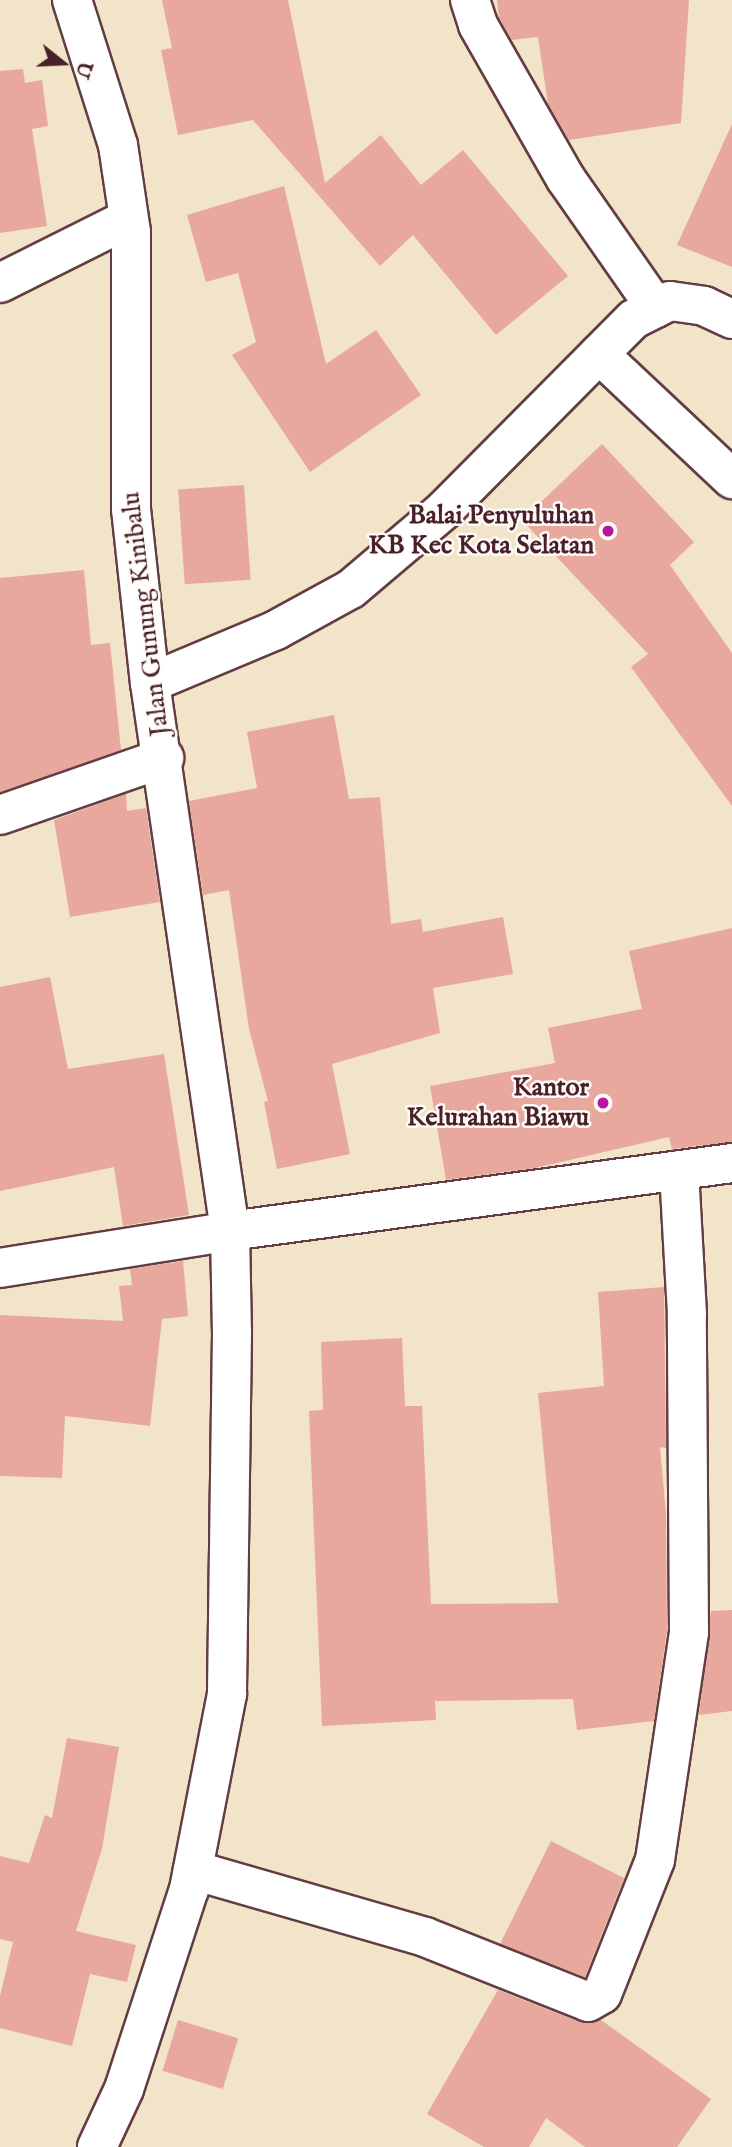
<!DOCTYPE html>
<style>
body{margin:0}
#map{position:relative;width:732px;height:2147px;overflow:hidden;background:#f2e4c8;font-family:"IM FELL English",serif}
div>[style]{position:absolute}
.building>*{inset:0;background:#e8a89e;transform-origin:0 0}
.roads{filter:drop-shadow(2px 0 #633d43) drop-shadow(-2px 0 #633d43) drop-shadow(0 2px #633d43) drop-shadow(0 -2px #633d43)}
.street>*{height:38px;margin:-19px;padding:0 19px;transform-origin:19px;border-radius:19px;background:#fff}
.secondary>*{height:38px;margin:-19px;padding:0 19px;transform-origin:19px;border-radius:19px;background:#fff}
.dots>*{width:19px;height:19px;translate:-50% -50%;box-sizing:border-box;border:4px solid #fdfcf7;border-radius:50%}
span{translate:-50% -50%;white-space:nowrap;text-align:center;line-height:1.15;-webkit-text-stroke:5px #fdfcf7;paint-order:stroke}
.poi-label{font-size:26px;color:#4a1f2b;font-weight:700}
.right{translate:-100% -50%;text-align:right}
.street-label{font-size:26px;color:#4a1f2b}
.north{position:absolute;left:28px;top:28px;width:70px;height:70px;-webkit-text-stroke:5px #fdfcf7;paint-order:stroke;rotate:108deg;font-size:19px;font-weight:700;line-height:28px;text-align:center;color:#4a1f2b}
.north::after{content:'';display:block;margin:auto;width:24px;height:32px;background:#4a1f2b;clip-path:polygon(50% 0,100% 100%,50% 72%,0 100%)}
</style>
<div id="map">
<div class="building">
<div style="clip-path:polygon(162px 0,288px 0,325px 183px,381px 135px,421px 185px,463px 150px,568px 276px,496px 335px,413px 235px,380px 266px,253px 120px,178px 135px,161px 50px,172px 48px)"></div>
<div style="clip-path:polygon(497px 0,689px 0,681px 123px,569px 140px,548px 104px,538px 37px,512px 40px,499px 17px)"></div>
<div style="clip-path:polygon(23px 69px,25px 83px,42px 80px,48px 126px,32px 129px,47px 226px,0 233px,0 71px)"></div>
<div style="clip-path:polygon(732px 124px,732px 267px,677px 245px)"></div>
<div style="clip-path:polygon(284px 186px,326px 364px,376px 330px,421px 395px,310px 472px,232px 355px,256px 342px,238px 273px,206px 282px,187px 215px)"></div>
<div style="clip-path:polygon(602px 444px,694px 542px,670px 565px,732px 653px,732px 806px,631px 667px,648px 654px,522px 520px)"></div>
<div style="left:244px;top:485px;width:95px;height:66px;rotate:86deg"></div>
<div style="clip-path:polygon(84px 570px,91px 645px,110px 643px,121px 750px,0 792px,0 578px)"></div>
<div style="clip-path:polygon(334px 715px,349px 799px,380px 797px,391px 924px,421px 919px,423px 932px,503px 917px,513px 974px,433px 988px,440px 1033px,332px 1064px,350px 1154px,277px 1169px,264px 1102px,268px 1101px,249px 1029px,229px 890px,203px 895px,189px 801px,257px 788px,247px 732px)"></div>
<div style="clip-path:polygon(126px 794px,127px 811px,146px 808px,160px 902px,70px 917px,54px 820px)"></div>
<div style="clip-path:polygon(732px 928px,732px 1142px,672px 1149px,669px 1137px,535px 1168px,446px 1180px,430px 1086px,555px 1063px,548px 1028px,642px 1009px,629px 951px)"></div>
<div style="clip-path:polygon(50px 977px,68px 1069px,164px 1054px,189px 1215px,123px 1226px,114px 1167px,0 1191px,0 987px)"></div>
<div style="clip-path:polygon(183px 1261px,188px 1316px,162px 1319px,150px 1426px,65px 1416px,62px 1478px,0 1476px,0 1315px,123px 1321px,119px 1286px,132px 1285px,130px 1269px)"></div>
<div style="clip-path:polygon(664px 1287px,666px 1448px,660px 1447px,666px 1514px,667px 1631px,654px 1721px,577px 1730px,573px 1699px,435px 1701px,436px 1720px,322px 1726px,309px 1411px,323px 1410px,321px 1342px,402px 1338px,405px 1406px,422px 1406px,431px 1604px,558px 1603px,538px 1393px,604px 1386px,598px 1292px)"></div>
<div style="clip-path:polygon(732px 1610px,732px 1711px,699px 1715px,711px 1611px)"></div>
<div style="clip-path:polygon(67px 1738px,119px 1747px,102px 1849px,76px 1931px,136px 1945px,127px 1982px,90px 1974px,72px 2046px,0 2028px,0 1996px,13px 1942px,0 1939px,0 1856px,29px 1863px,45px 1815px,52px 1818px)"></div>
<div style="clip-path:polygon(551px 1841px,624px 1878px,585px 1977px,500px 1944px)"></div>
<div style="clip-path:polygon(498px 1990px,580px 2022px,601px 2020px,711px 2099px,677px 2147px,585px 2147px,546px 2118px,529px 2147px,484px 2147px,427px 2114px)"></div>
<div style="left:178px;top:2020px;width:63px;height:53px;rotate:17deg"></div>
</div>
<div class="roads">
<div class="street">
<div style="left:72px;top:0;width:152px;rotate:72.4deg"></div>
<div style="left:118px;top:145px;width:88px;rotate:81.5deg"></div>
<div style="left:131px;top:232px;width:277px;rotate:90deg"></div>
<div style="left:131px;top:509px;width:175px;rotate:83.8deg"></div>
<div style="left:150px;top:683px;width:554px;rotate:81.69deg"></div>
<div style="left:230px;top:1231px;width:102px;rotate:88.9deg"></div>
<div style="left:232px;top:1333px;width:361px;rotate:90.8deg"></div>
<div style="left:227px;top:1694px;width:199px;rotate:101deg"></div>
<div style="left:189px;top:1889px;width:210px;rotate:108deg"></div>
<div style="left:124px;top:2089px;width:64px;rotate:115deg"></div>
<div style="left:470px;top:0;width:26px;rotate:72deg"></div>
<div style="left:478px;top:25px;width:177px;rotate:60.3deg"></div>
<div style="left:566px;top:179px;width:157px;rotate:55.1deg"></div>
<div style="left:0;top:283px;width:143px;rotate:-26.6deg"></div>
<div style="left:599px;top:354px;width:183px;rotate:43.2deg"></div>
<div style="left:150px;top:683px;width:137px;rotate:-22.8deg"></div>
<div style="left:276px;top:630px;width:85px;rotate:-28.7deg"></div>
<div style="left:351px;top:589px;width:122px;rotate:-40.3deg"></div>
<div style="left:444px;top:510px;width:269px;rotate:-45.2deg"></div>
<div style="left:634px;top:319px;width:40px;rotate:-26.6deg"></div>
<div style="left:670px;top:301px;width:34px;rotate:8deg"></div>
<div style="left:704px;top:306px;width:31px;rotate:25deg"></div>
<div style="left:0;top:815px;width:174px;rotate:-19.2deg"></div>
<div style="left:193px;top:1870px;width:241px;rotate:16.1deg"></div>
<div style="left:425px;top:1937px;width:175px;rotate:21.7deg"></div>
<div style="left:588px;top:2002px;width:16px;rotate:-30deg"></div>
<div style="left:602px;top:1994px;width:144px;rotate:-68.4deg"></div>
<div style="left:655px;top:1860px;width:230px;rotate:-81.5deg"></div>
<div style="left:689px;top:1633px;width:319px;rotate:-90.4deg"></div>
<div style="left:687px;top:1314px;width:144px;rotate:-93.2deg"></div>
</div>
<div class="secondary">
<div style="left:0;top:1268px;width:233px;rotate:-9.1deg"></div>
<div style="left:230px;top:1231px;width:507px;rotate:-7.71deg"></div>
</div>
</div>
<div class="dots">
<div style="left:608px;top:531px;background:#b5179e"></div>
<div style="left:603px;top:1103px;background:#b5179e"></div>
</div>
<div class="poi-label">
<span class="right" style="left:594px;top:531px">Balai Penyuluhan<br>KB Kec Kota Selatan</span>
<span class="right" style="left:589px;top:1103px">Kantor<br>Kelurahan Biawu</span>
</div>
<div class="street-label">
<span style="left:146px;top:614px;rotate:-97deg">Jalan Gunung Kinibalu</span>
</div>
<div class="north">U</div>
</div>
